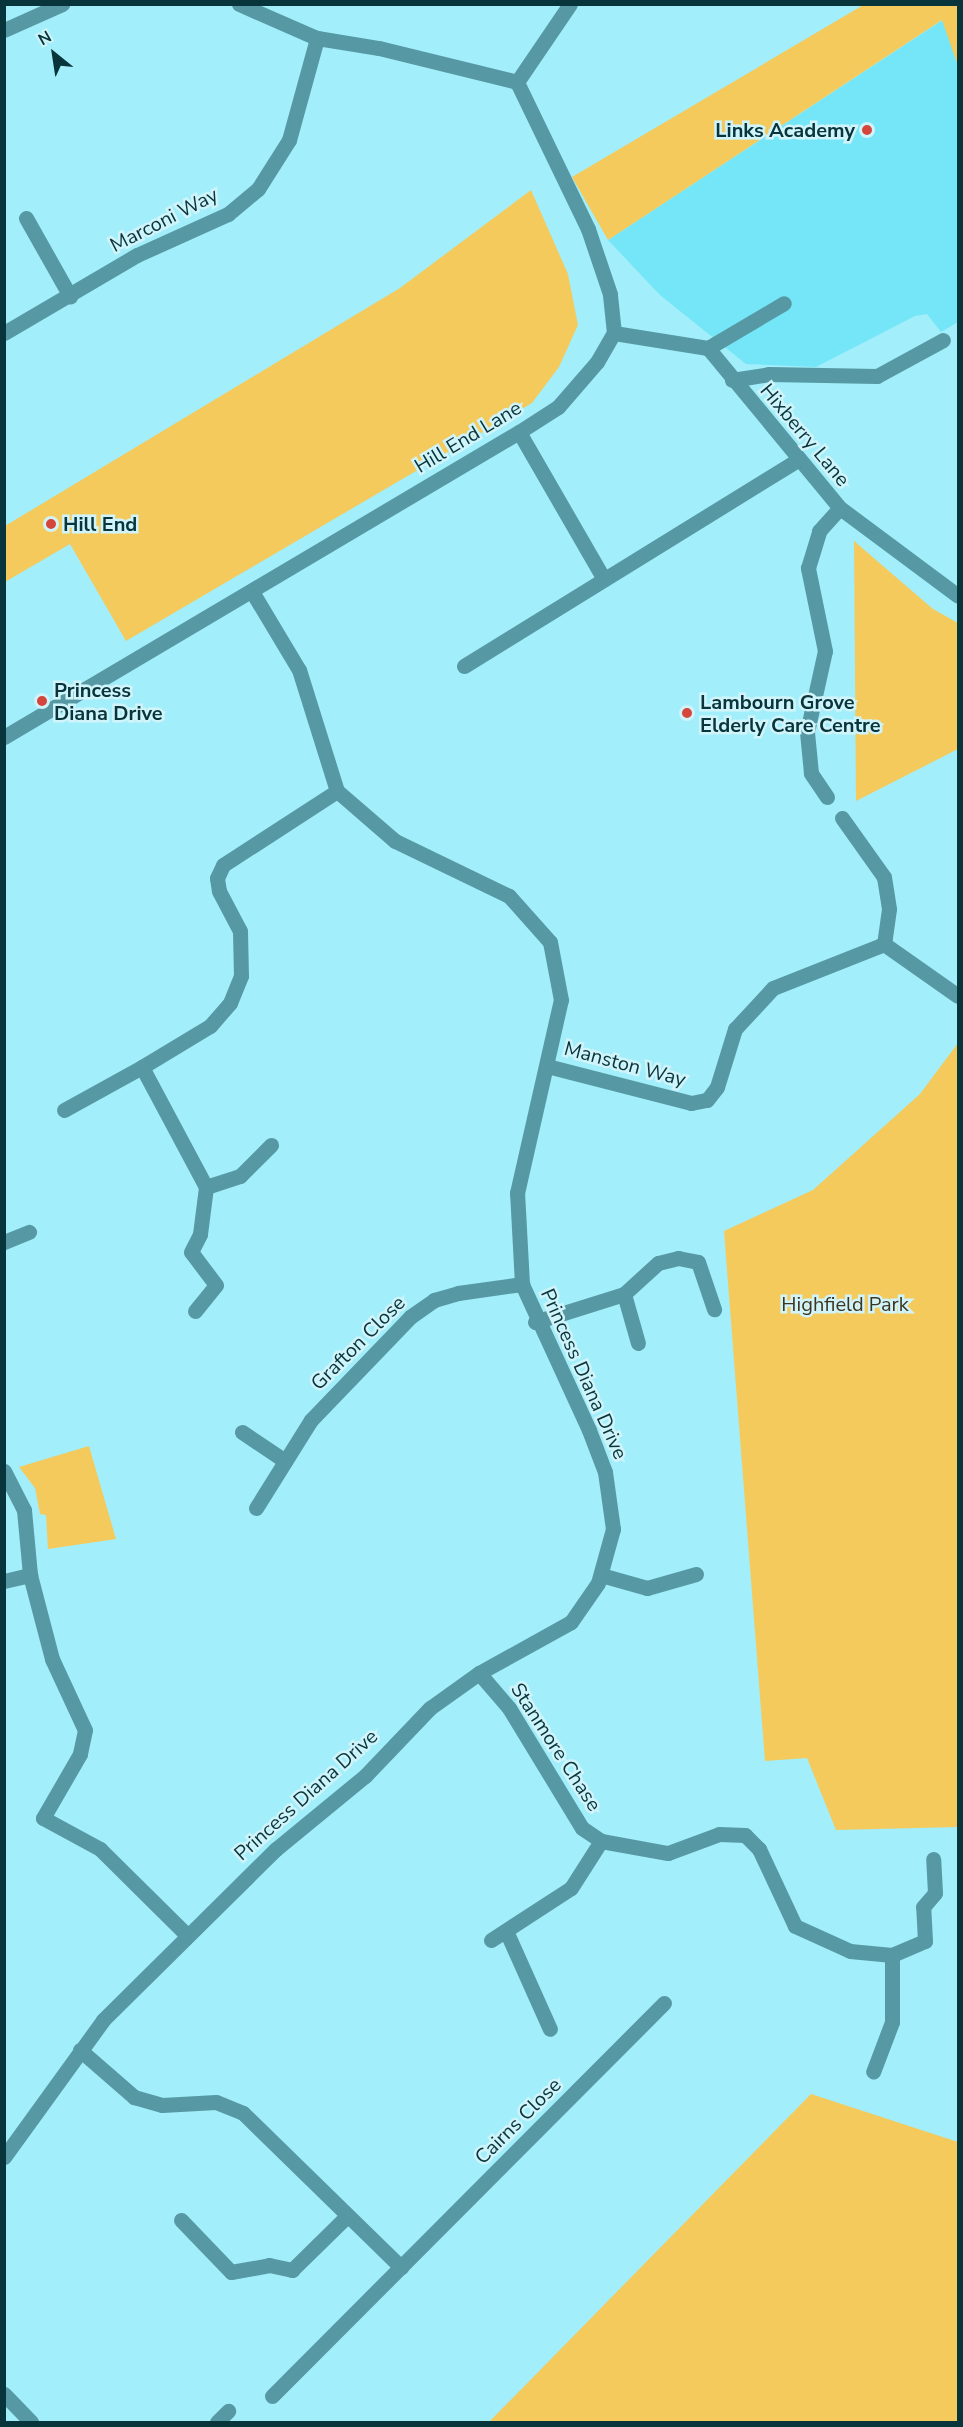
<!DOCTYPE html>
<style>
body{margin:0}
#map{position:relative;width:963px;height:2427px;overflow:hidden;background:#a2eefa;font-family:"Nunito Sans",sans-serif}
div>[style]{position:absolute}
.built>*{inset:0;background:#75e6f7}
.green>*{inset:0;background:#f4ca5c}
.minor>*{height:15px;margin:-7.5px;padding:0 7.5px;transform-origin:7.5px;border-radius:7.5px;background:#5699a4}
.dots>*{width:16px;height:16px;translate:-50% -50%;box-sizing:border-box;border:3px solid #d0f4fa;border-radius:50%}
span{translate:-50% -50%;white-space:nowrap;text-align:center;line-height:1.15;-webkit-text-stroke:5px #d0f4fa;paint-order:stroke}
.poi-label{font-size:20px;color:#07353b;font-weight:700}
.right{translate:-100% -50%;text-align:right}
.left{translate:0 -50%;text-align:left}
.street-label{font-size:20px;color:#07353b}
.park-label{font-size:20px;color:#3d351f}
.frame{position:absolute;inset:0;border:6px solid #07353b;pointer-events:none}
.north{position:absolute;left:24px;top:24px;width:60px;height:60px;-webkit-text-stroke:4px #d0f4fa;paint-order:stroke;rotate:330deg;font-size:16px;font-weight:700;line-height:24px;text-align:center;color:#07353b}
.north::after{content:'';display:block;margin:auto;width:21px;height:27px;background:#07353b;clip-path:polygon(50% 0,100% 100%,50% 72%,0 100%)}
</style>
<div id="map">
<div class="built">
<div style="clip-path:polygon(958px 10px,958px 322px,941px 332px,927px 314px,915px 316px,816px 367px,746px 364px,660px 295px,608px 240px)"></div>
</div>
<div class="green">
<div style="clip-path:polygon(865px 4px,958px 5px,958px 66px,942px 20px,608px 240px,572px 177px)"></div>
<div style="clip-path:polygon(531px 190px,568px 274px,578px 325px,559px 367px,532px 403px,126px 641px,70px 544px,5px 582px,5px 526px,400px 288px)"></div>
<div style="clip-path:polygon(854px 541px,933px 609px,958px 623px,958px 749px,856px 801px)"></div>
<div style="clip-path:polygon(958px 1043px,958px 1827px,836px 1830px,807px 1758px,765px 1761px,724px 1231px,813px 1190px,920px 1094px)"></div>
<div style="clip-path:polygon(89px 1446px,116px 1539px,48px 1549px,46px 1515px,40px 1514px,35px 1488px,19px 1467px)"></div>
<div style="clip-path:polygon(811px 2094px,958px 2142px,958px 2422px,489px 2422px)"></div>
</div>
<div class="minor">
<div style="left:239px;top:4px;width:85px;rotate:23.6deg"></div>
<div style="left:317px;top:38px;width:63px;rotate:9.2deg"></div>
<div style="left:379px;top:48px;width:142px;rotate:13.8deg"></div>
<div style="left:4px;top:30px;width:64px;rotate:-24.1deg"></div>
<div style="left:517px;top:82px;width:94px;rotate:-55.8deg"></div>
<div style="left:26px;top:218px;width:90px;rotate:60.6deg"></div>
<div style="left:4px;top:333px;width:154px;rotate:-30.4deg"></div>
<div style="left:137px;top:255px;width:100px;rotate:-24.3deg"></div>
<div style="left:228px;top:214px;width:39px;rotate:-40deg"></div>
<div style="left:258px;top:189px;width:58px;rotate:-57.7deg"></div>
<div style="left:289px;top:140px;width:106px;rotate:-74.6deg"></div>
<div style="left:614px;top:333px;width:95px;rotate:9.1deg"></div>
<div style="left:708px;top:348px;width:207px;rotate:50.5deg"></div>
<div style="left:840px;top:508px;width:147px;rotate:36.7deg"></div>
<div style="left:708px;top:348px;width:88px;rotate:-30.6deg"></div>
<div style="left:732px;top:380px;width:37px;rotate:-9deg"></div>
<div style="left:769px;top:374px;width:108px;rotate:1.1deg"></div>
<div style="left:877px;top:376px;width:75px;rotate:-28.6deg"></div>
<div style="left:519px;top:432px;width:170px;rotate:60deg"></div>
<div style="left:464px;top:666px;width:390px;rotate:-31.7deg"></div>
<div style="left:4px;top:737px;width:599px;rotate:-30.64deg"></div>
<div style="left:519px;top:432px;width:46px;rotate:-32.7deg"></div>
<div style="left:558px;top:407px;width:60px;rotate:-49.1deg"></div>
<div style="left:597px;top:362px;width:34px;rotate:-60deg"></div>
<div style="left:614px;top:333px;width:39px;rotate:-96deg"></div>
<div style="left:610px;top:294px;width:69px;rotate:-108.7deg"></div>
<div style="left:588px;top:229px;width:163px;rotate:-115.8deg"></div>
<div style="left:827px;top:797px;width:29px;rotate:-124deg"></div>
<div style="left:811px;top:773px;width:41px;rotate:-95.6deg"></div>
<div style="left:807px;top:732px;width:83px;rotate:-77.5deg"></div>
<div style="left:825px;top:651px;width:85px;rotate:-101.6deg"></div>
<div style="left:808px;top:568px;width:39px;rotate:-73deg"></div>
<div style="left:819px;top:531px;width:31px;rotate:-48deg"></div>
<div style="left:842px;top:818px;width:72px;rotate:54.6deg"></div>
<div style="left:884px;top:877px;width:32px;rotate:81deg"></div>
<div style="left:889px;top:909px;width:35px;rotate:98deg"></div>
<div style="left:547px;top:1066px;width:149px;rotate:14.4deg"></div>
<div style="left:691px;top:1103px;width:16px;rotate:-11deg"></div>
<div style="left:707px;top:1100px;width:16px;rotate:-52deg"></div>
<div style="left:717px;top:1087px;width:61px;rotate:-72.8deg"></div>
<div style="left:735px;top:1029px;width:56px;rotate:-47.2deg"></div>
<div style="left:773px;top:988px;width:119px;rotate:-21.6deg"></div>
<div style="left:884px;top:944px;width:90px;rotate:35.1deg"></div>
<div style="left:64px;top:1110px;width:89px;rotate:-28.9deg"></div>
<div style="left:206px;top:1187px;width:36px;rotate:-18deg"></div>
<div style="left:240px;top:1176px;width:44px;rotate:-45deg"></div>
<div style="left:4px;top:1242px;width:27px;rotate:-22deg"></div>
<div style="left:624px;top:1294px;width:51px;rotate:74.1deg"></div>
<div style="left:195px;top:1311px;width:33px;rotate:-51deg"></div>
<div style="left:216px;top:1285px;width:41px;rotate:-127.1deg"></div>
<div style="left:191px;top:1252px;width:20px;rotate:-63deg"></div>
<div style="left:200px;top:1234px;width:47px;rotate:-82.7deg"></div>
<div style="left:206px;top:1187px;width:136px;rotate:-118.1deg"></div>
<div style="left:142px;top:1067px;width:79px;rotate:-31.1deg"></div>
<div style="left:210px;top:1026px;width:30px;rotate:-49deg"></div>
<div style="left:230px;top:1003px;width:29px;rotate:-68deg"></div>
<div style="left:241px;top:976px;width:45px;rotate:-91.3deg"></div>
<div style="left:240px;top:931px;width:45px;rotate:-117.7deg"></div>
<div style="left:219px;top:891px;width:13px;rotate:-99deg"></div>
<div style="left:217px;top:878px;width:14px;rotate:-65deg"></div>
<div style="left:223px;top:865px;width:136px;rotate:-33deg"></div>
<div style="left:535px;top:1322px;width:93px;rotate:-17.5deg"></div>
<div style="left:624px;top:1294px;width:46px;rotate:-42.4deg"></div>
<div style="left:658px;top:1263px;width:21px;rotate:-14deg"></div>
<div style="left:678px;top:1258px;width:20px;rotate:11deg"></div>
<div style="left:698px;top:1262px;width:50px;rotate:71.2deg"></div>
<div style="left:242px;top:1432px;width:52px;rotate:34deg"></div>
<div style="left:4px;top:1471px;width:44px;rotate:62.9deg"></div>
<div style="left:24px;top:1510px;width:65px;rotate:84.7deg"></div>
<div style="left:30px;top:1575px;width:87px;rotate:75.3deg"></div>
<div style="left:52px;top:1659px;width:78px;rotate:65.1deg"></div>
<div style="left:85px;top:1730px;width:25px;rotate:102deg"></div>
<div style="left:80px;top:1754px;width:74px;rotate:120deg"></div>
<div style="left:43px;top:1818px;width:65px;rotate:28.5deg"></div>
<div style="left:100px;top:1849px;width:122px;rotate:44.7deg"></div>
<div style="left:256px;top:1508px;width:104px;rotate:-58deg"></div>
<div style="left:311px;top:1420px;width:143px;rotate:-46.1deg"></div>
<div style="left:410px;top:1317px;width:29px;rotate:-35deg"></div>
<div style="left:434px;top:1300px;width:25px;rotate:-16deg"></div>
<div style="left:458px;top:1293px;width:65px;rotate:-8deg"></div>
<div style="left:601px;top:1575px;width:48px;rotate:15.8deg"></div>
<div style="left:647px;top:1588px;width:51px;rotate:-15.9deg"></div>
<div style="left:4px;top:1581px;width:27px;rotate:-13deg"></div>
<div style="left:479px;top:1673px;width:46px;rotate:49.4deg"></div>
<div style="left:509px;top:1708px;width:140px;rotate:58.7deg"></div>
<div style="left:582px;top:1828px;width:23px;rotate:34deg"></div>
<div style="left:601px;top:1841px;width:68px;rotate:10.2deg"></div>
<div style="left:668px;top:1853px;width:54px;rotate:-20.4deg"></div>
<div style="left:719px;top:1834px;width:26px;rotate:2deg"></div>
<div style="left:745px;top:1835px;width:20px;rotate:45deg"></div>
<div style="left:759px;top:1849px;width:85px;rotate:64.9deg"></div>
<div style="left:795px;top:1926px;width:60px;rotate:24.4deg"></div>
<div style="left:850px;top:1951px;width:42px;rotate:5.4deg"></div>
<div style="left:892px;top:1955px;width:67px;rotate:90deg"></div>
<div style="left:892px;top:2022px;width:53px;rotate:110.8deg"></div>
<div style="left:507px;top:1933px;width:105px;rotate:65.9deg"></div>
<div style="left:491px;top:1940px;width:95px;rotate:-33deg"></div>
<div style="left:571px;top:1888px;width:56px;rotate:-57.4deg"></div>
<div style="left:892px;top:1955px;width:36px;rotate:-23deg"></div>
<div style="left:925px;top:1941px;width:34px;rotate:-93deg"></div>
<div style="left:923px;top:1907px;width:18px;rotate:-49deg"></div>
<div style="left:935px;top:1893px;width:34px;rotate:-93deg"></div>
<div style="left:80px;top:2050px;width:72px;rotate:41deg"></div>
<div style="left:134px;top:2097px;width:29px;rotate:16deg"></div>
<div style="left:162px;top:2105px;width:54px;rotate:-3.2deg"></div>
<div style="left:216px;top:2102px;width:29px;rotate:22deg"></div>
<div style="left:243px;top:2113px;width:221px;rotate:44.3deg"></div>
<div style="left:4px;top:2157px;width:169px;rotate:-54.1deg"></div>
<div style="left:103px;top:2020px;width:243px;rotate:-44.7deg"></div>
<div style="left:276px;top:1849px;width:115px;rotate:-39.4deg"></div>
<div style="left:365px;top:1776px;width:94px;rotate:-46.3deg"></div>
<div style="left:430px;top:1708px;width:60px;rotate:-35.5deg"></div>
<div style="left:479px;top:1673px;width:105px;rotate:-29deg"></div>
<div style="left:571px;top:1622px;width:47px;rotate:-55.3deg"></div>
<div style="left:598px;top:1583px;width:56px;rotate:-74.5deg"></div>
<div style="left:613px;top:1529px;width:58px;rotate:-98deg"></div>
<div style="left:605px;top:1472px;width:45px;rotate:-110.9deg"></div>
<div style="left:589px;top:1430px;width:161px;rotate:-114.7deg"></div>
<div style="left:522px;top:1284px;width:91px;rotate:-93.1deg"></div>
<div style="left:517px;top:1193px;width:198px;rotate:-77.2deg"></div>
<div style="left:561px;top:1000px;width:59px;rotate:-100.7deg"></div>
<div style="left:550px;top:942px;width:62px;rotate:-131.7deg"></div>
<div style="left:509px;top:896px;width:127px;rotate:-154.2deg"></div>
<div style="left:395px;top:841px;width:77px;rotate:-139.2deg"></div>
<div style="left:337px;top:791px;width:127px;rotate:-107.4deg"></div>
<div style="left:299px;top:670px;width:90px;rotate:-120.9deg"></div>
<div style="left:181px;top:2220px;width:72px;rotate:46.1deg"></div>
<div style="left:231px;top:2272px;width:39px;rotate:-10deg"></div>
<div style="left:269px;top:2265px;width:24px;rotate:12deg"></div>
<div style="left:292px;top:2270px;width:77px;rotate:-44.5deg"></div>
<div style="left:4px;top:2394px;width:39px;rotate:46deg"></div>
<div style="left:272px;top:2396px;width:555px;rotate:-45.07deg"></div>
<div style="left:217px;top:2422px;width:16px;rotate:-45deg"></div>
</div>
<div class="dots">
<div style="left:867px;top:130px;background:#d4463b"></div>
<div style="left:51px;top:524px;background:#d4463b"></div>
<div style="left:42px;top:701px;background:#d4463b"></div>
<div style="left:687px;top:713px;background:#d4463b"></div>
</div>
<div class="poi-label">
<span class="right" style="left:855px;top:130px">Links Academy</span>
<span class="left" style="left:63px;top:524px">Hill End</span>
<span class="left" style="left:54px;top:702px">Princess<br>Diana Drive</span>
<span class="left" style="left:700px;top:714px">Lambourn Grove<br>Elderly Care Centre</span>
</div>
<div class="street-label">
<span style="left:164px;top:220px;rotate:-27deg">Marconi Way</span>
<span style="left:805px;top:435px;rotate:50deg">Hixberry Lane</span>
<span style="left:468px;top:437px;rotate:-31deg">Hill End Lane</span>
<span style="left:625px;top:1064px;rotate:15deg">Manston Way</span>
<span style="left:358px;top:1343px;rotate:-45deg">Grafton Close</span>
<span style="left:584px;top:1374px;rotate:66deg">Princess Diana Drive</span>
<span style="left:556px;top:1747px;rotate:57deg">Stanmore Chase</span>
<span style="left:306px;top:1795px;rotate:-42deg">Princess Diana Drive</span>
<span style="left:518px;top:2121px;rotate:-45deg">Cairns Close</span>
</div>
<div class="park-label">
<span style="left:845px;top:1304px">Highfield Park</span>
</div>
<div class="frame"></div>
<div class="north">N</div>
</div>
